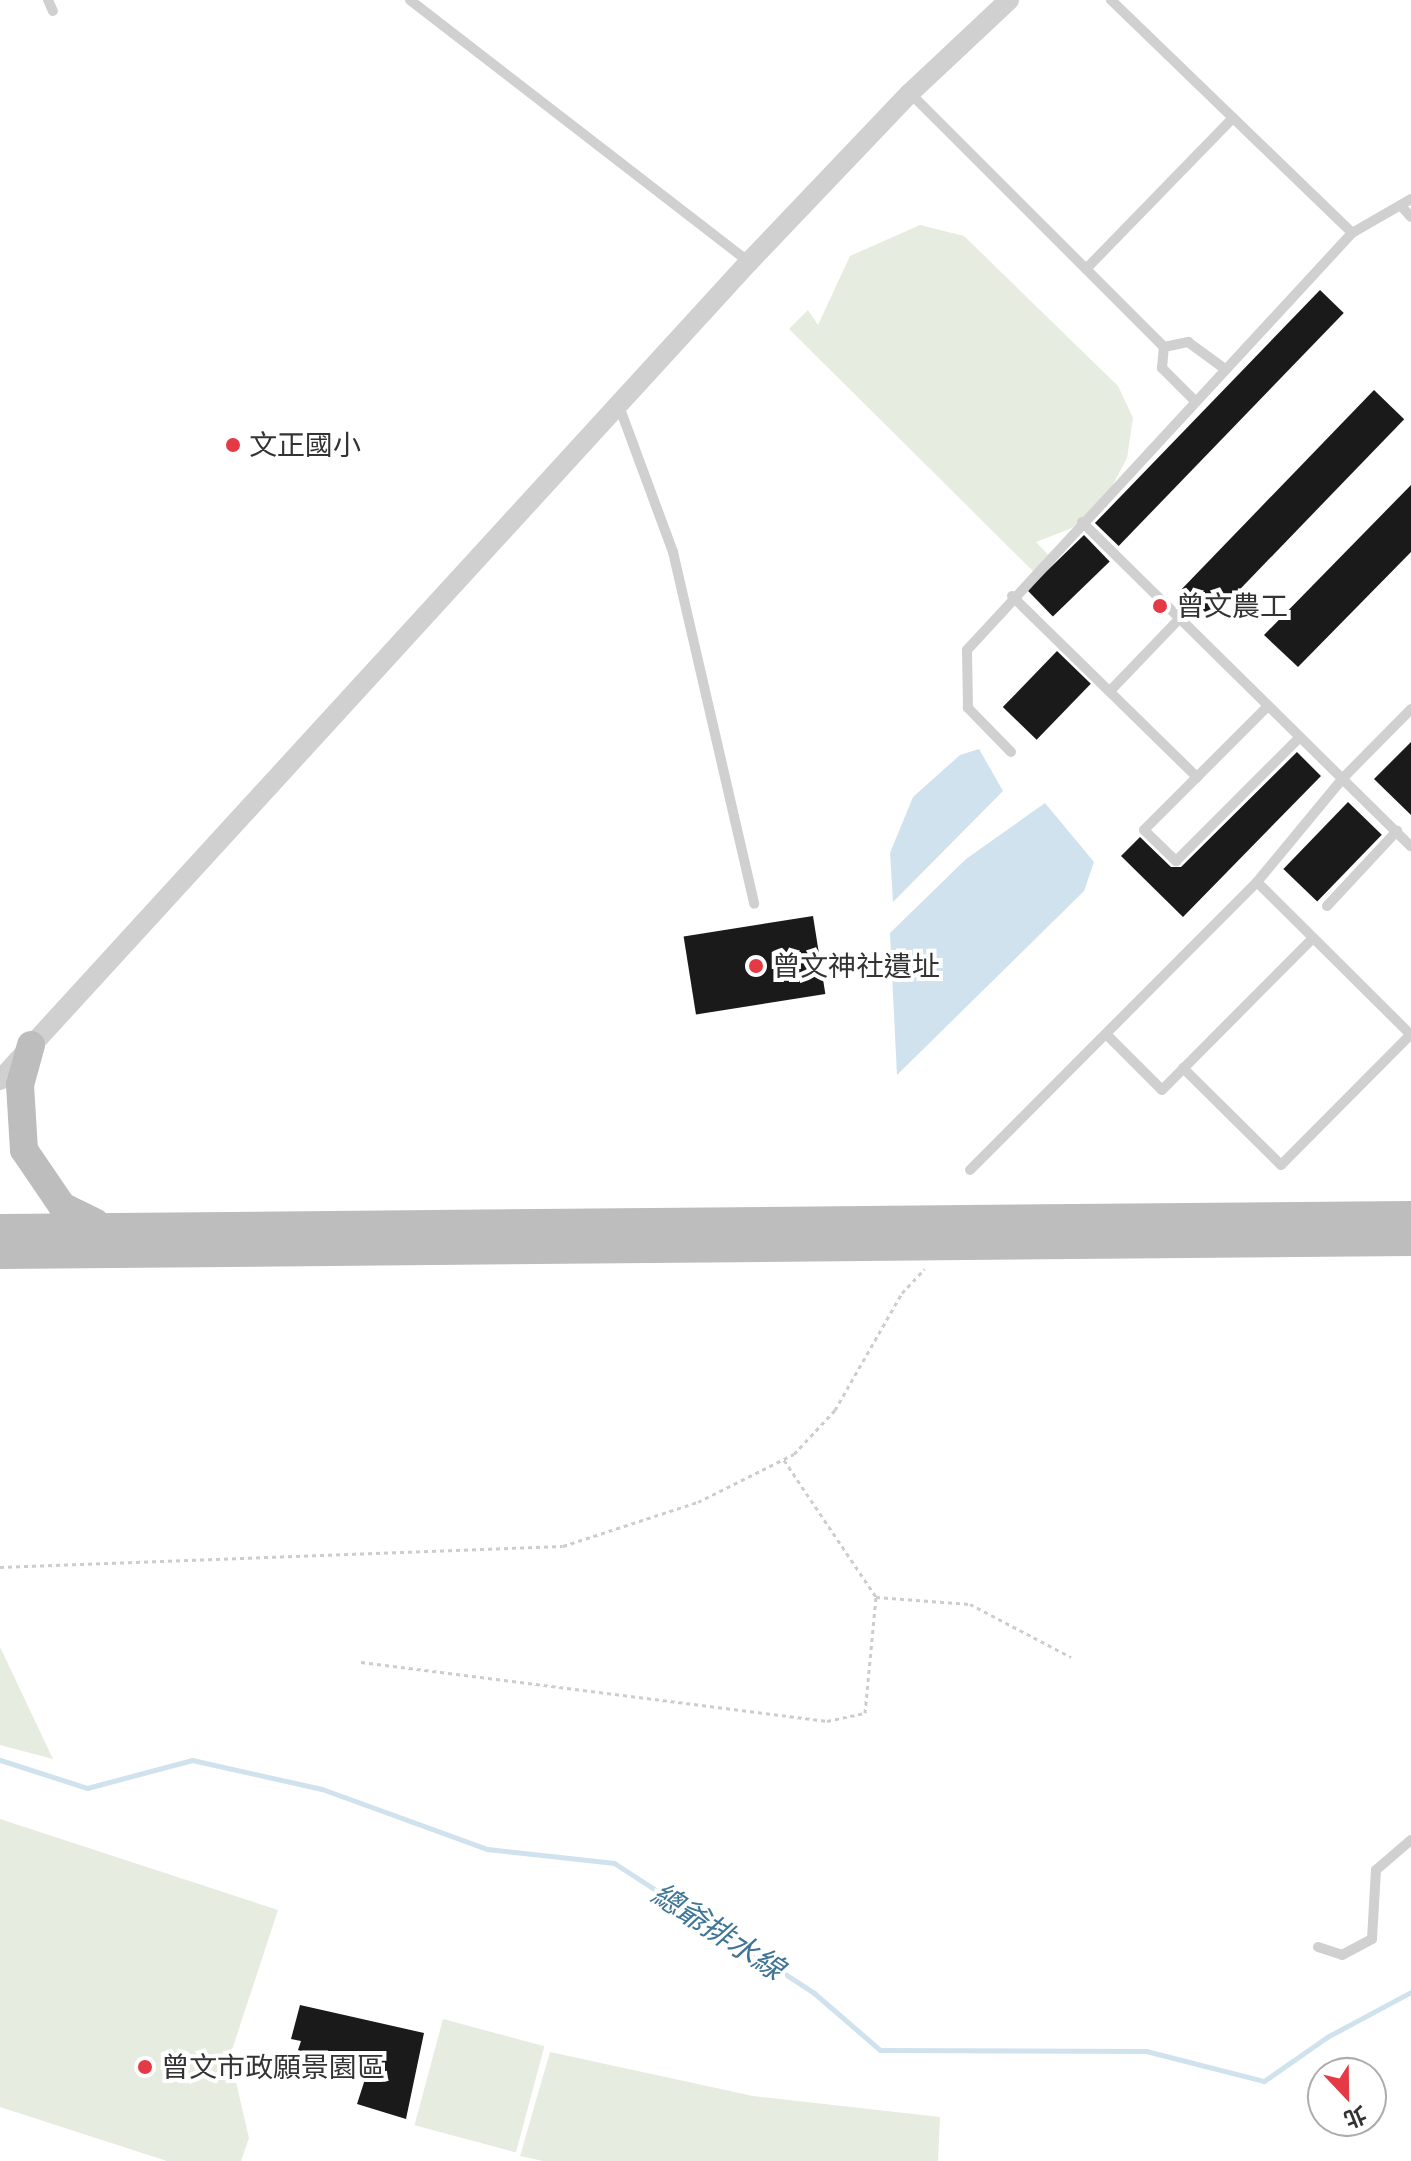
<!DOCTYPE html>
<meta charset="utf-8">
<style>
body{margin:0}
#map{position:relative;width:1411px;height:2161px;overflow:hidden;background:#fff;font-family:Ubuntu,"Noto Sans TC",sans-serif}
div>[style]{position:absolute}
.green>*{inset:0;background:#e6ecdf;transform-origin:0 0}
.water>*{inset:0;background:#cfe2ee}
.stream>*{height:5px;margin:-2.5px;padding:0 2.5px;transform-origin:2.5px;border-radius:2.5px;background:#cfe2ee}
.building>*{inset:0;background:#1a1a1a;transform-origin:0 0}
.path>*{height:3px;margin-top:-1.5px;transform-origin:0;background:repeating-linear-gradient(90deg,#cdcdcd 0 4px,transparent 0 8px)}
.service>*{height:10px;margin:-5px;padding:0 5px;transform-origin:5px;border-radius:5px;background:#d0d0d0}
.minor>*{height:20px;margin:-10px;padding:0 10px;transform-origin:10px;border-radius:10px;background:#d0d0d0}
.secondary>*{height:28px;margin:-14px;padding:0 14px;transform-origin:14px;border-radius:14px;background:#bdbdbd}
.dots>*{width:22px;height:22px;translate:-50% -50%;box-sizing:border-box;border:4px solid #fff;border-radius:50%}
span{translate:-50% -50%;white-space:nowrap;text-align:center;line-height:1.15;-webkit-text-stroke:8px #fff;paint-order:stroke}
.poi-label{font-size:28px;color:#333}
.left{translate:0 -50%;text-align:left}
.water-label{font-size:30px;color:#3f7597;font-style:italic}
.north{position:absolute;left:1307px;top:2057px;width:80px;height:80px;box-sizing:border-box;background:#fff;border:2px solid #adadad;border-radius:50%;rotate:158deg;font-size:22px;font-weight:700;line-height:32px;text-align:center;color:#333}
.north::after{content:'';display:block;margin:auto;width:28px;height:36px;background:#e63946;clip-path:polygon(50% 0,100% 100%,50% 72%,0 100%)}
</style>
<div id="map">
<div class="green">
<div style="clip-path:polygon(920px 225px,964px 236px,1118px 386px,1133px 418px,1127px 458px,1103px 503px,1072px 528px,1036px 542px,1053px 560px,1038px 576px,789px 329px,808px 310px,818px 325px,850px 256px)"></div>
<div style="clip-path:polygon(0 1647px,53px 1759px,0 1745px)"></div>
<div style="clip-path:polygon(0 1819px,278px 1910px,230px 2056px,249px 2138px,241px 2161px,167px 2161px,0 2107px)"></div>
<div style="left:443px;top:2019px;width:105px;height:110px;rotate:15deg"></div>
<div style="clip-path:polygon(550px 2052px,753px 2096px,940px 2117px,938px 2161px,543px 2161px,520px 2156px)"></div>
</div>
<div class="water">
<div style="clip-path:polygon(979px 749px,1003px 791px,893px 902px,890px 853px,913px 797px,960px 755px)"></div>
<div style="clip-path:polygon(1045px 803px,1094px 862px,1084px 891px,897px 1075px,890px 933px,966px 859px)"></div>
</div>
<div class="stream">
<div style="left:0;top:1760px;width:91px;rotate:17.8deg"></div>
<div style="left:87px;top:1788px;width:109px;rotate:-14.9deg"></div>
<div style="left:192px;top:1760px;width:133px;rotate:12.6deg"></div>
<div style="left:322px;top:1789px;width:176px;rotate:20deg"></div>
<div style="left:487px;top:1849px;width:128px;rotate:6.3deg"></div>
<div style="left:614px;top:1863px;width:239px;rotate:33deg"></div>
<div style="left:814px;top:1993px;width:87px;rotate:40.8deg"></div>
<div style="left:880px;top:2050px;width:266px;rotate:0.2deg"></div>
<div style="left:1146px;top:2051px;width:122px;rotate:14.3deg"></div>
<div style="left:1264px;top:2081px;width:77px;rotate:-34.9deg"></div>
<div style="left:1327px;top:2037px;width:95px;rotate:-28.2deg"></div>
</div>
<div class="building">
<div style="left:1320px;top:290px;width:33px;height:324px;rotate:44deg"></div>
<div style="left:1374px;top:390px;width:42px;height:277px;rotate:44deg"></div>
<div style="clip-path:polygon(1411px 485px,1411px 552px,1298px 667px,1264px 635px)"></div>
<div style="left:1084px;top:535px;width:37px;height:79px;rotate:46deg"></div>
<div style="left:1057px;top:651px;width:47px;height:78px;rotate:44deg"></div>
<div style="clip-path:polygon(1411px 742px,1411px 815px,1374px 779px)"></div>
<div style="clip-path:polygon(1297px 752px,1321px 776px,1183px 917px,1121px 856px,1140px 837px,1171px 867px,1181px 867px)"></div>
<div style="left:1348px;top:802px;width:47px;height:93px;rotate:44deg"></div>
<div style="left:813px;top:916px;width:79px;height:131px;rotate:81deg"></div>
<div style="clip-path:polygon(300px 2005px,424px 2033px,406px 2119px,357px 2104px,368px 2070px,298px 2050px,301px 2041px,291px 2039px)"></div>
</div>
<div class="path">
<div style="left:784px;top:1460px;width:165px;rotate:56.1deg"></div>
<div style="left:876px;top:1597px;width:94px;rotate:4.3deg"></div>
<div style="left:970px;top:1604px;width:114px;rotate:27.7deg"></div>
<div style="left:0;top:1567px;width:563px;rotate:-2.14deg"></div>
<div style="left:563px;top:1546px;width:142px;rotate:-18.1deg"></div>
<div style="left:698px;top:1502px;width:107px;rotate:-26.6deg"></div>
<div style="left:794px;top:1454px;width:60px;rotate:-47deg"></div>
<div style="left:835px;top:1410px;width:135px;rotate:-60.2deg"></div>
<div style="left:902px;top:1293px;width:33px;rotate:-47deg"></div>
<div style="left:361px;top:1662px;width:470px;rotate:7.2deg"></div>
<div style="left:827px;top:1721px;width:39px;rotate:-12deg"></div>
<div style="left:865px;top:1713px;width:117px;rotate:-84.6deg"></div>
</div>
<div class="service">
<div style="left:48px;top:0;width:12px;rotate:66deg"></div>
<div style="left:410px;top:0;width:428px;rotate:37.7deg"></div>
<div style="left:1111px;top:0;width:335px;rotate:44deg"></div>
<div style="left:910px;top:93px;width:359px;rotate:45deg"></div>
<div style="left:1402px;top:207px;width:13px;rotate:48deg"></div>
<div style="left:1086px;top:269px;width:211px;rotate:-45.8deg"></div>
<div style="left:1195px;top:401px;width:47px;rotate:-135deg"></div>
<div style="left:1162px;top:368px;width:21px;rotate:-85deg"></div>
<div style="left:1164px;top:347px;width:25px;rotate:-12deg"></div>
<div style="left:1188px;top:342px;width:46px;rotate:36.1deg"></div>
<div style="left:619px;top:406px;width:156px;rotate:69.7deg"></div>
<div style="left:673px;top:552px;width:361px;rotate:77deg"></div>
<div style="left:1082px;top:522px;width:462px;rotate:44.6deg"></div>
<div style="left:1012px;top:596px;width:259px;rotate:44.4deg"></div>
<div style="left:1197px;top:777px;width:75px;rotate:135deg"></div>
<div style="left:1144px;top:830px;width:45px;rotate:44.1deg"></div>
<div style="left:1176px;top:861px;width:175px;rotate:-45deg"></div>
<div style="left:1110px;top:691px;width:101px;rotate:-46.2deg"></div>
<div style="left:1011px;top:752px;width:62px;rotate:-134.3deg"></div>
<div style="left:968px;top:708px;width:58px;rotate:-91deg"></div>
<div style="left:967px;top:650px;width:568px;rotate:-47.28deg"></div>
<div style="left:1352px;top:233px;width:68px;rotate:-30deg"></div>
<div style="left:1197px;top:777px;width:100px;rotate:-45deg"></div>
<div style="left:1257px;top:882px;width:217px;rotate:44.8deg"></div>
<div style="left:1327px;top:906px;width:103px;rotate:-47deg"></div>
<div style="left:1106px;top:1034px;width:79px;rotate:45deg"></div>
<div style="left:1162px;top:1090px;width:214px;rotate:-45.2deg"></div>
<div style="left:1183px;top:1068px;width:138px;rotate:44.7deg"></div>
<div style="left:1281px;top:1165px;width:185px;rotate:-45.2deg"></div>
<div style="left:970px;top:1170px;width:407px;rotate:-45.1deg"></div>
<div style="left:1257px;top:882px;width:135px;rotate:-50.4deg"></div>
<div style="left:1343px;top:778px;width:97px;rotate:-45.4deg"></div>
<div style="left:1318px;top:1947px;width:25px;rotate:18deg"></div>
<div style="left:1342px;top:1955px;width:34px;rotate:-28deg"></div>
<div style="left:1372px;top:1939px;width:69px;rotate:-86.7deg"></div>
<div style="left:1376px;top:1870px;width:46px;rotate:-40.6deg"></div>
</div>
<div class="minor">
<div style="left:0;top:1080px;width:1109px;rotate:-47.52deg"></div>
<div style="left:749px;top:262px;width:233px;rotate:-46.4deg"></div>
<div style="left:910px;top:93px;width:136px;rotate:-43.2deg"></div>
</div>
<div class="secondary">
<div style="left:31px;top:1045px;width:41px;rotate:105.4deg"></div>
<div style="left:20px;top:1085px;width:65px;rotate:86.5deg"></div>
<div style="left:24px;top:1150px;width:68px;rotate:55.8deg"></div>
<div style="left:62px;top:1206px;width:37px;rotate:26deg"></div>
<div style="left:0;top:1228px;width:1411px;rotate:-0.53deg"></div>
<div style="left:0;top:1255px;width:1411px;rotate:-0.53deg"></div>
</div>
<div class="dots">
<div style="left:233px;top:445px;background:#e63946"></div>
<div style="left:1160px;top:606px;background:#e63946"></div>
<div style="left:756px;top:966px;background:#e63946"></div>
<div style="left:145px;top:2067px;background:#e63946"></div>
</div>
<div class="poi-label">
<span class="left" style="left:249px;top:445px">文正國小</span>
<span class="left" style="left:1176px;top:606px">曾文農工</span>
<span class="left" style="left:772px;top:966px">曾文神社遺址</span>
<span class="left" style="left:161px;top:2067px">曾文市政願景園區</span>
</div>
<div class="water-label">
<span style="left:718px;top:1931px;rotate:33deg">總爺排水線</span>
</div>
<div class="north">北</div>
</div>
